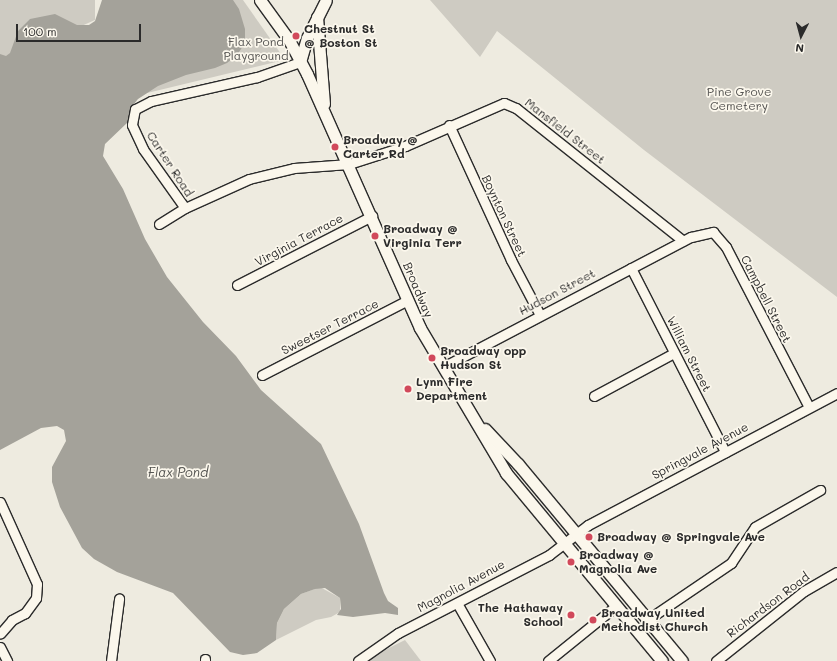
<!DOCTYPE html>
<style>
body{margin:0}
#map{position:relative;width:837px;height:661px;overflow:hidden;background:#eeebe0;font-family:Mali,sans-serif}
div>[style]{position:absolute}
.green>*{inset:0;background:#cecbc2}
.water>*{inset:0;background:#a4a29a}
.roads{filter:drop-shadow(1px 0 #2b2b2b) drop-shadow(-1px 0 #2b2b2b) drop-shadow(0 1px #2b2b2b) drop-shadow(0 -1px #2b2b2b)}
.minor>*{height:9px;margin:-4.5px;padding:0 4.5px;transform-origin:4.5px;border-radius:4.5px;background:#fbf7ec}
.major>*{height:11px;margin:-5.5px;padding:0 5.5px;transform-origin:5.5px;border-radius:5.5px;background:#fbf7ec}
.dots>*{width:11px;height:11px;translate:-50% -50%;box-sizing:border-box;border:2px solid #fbf7ec;border-radius:50%}
span{translate:-50% -50%;white-space:nowrap;text-align:center;line-height:1.15;-webkit-text-stroke:3.5px #fbf7ec;paint-order:stroke}
.poi-label{font-size:12px;color:#2b2b2b;font-weight:700}
.left{translate:0 -50%;text-align:left}
.right{translate:-100% -50%;text-align:right}
.park-label{font-size:12px;color:#545351}
.street-label{font-size:12px;color:#2b2b2b}
.water-label{font-size:13px;color:#555552;font-style:italic}
.north{position:absolute;left:781px;top:16px;width:40px;height:40px;-webkit-text-stroke:3px #fbf7ec;paint-order:stroke;rotate:186deg;font-size:11px;font-weight:700;line-height:16px;text-align:center;color:#2b2b2b}
.north::after{content:'';display:block;margin:auto;width:14px;height:18px;background:#2b2b2b;clip-path:polygon(50% 0,100% 100%,50% 72%,0 100%)}
.scale{position:absolute;left:16px;top:24px;width:125px;height:18px;box-sizing:border-box;border:2px solid #2b2b2b;border-top:0;padding-left:5px;font-size:12px;line-height:14px;white-space:nowrap;color:#2b2b2b;-webkit-text-stroke:3px #fbf7ec;paint-order:stroke}
</style>
<div id="map">
<div class="green">
<div style="clip-path:polygon(0 0,95px 0,95px 20px,0 62px)"></div>
<div style="clip-path:polygon(225px 0,243px 0,281px 54px,280px 61px,143px 94px)"></div>
<div style="clip-path:polygon(430px 0,837px 0,837px 297px,644px 150px,497px 31px,480px 57px)"></div>
<div style="clip-path:polygon(320px 587px,340px 598px,340px 612px,331px 617px,316px 620px,276px 640px,277px 623px,284px 609px,301px 594px)"></div>
<div style="clip-path:polygon(405px 640px,421px 661px,368px 661px,383px 651px)"></div>
</div>
<div class="water">
<div style="clip-path:polygon(102px 0,233px 0,239px 9px,245px 29px,245px 43px,237px 55px,227px 63px,215px 68px,186px 75px,158px 86px,138px 99px,130px 109px,127px 123px,105px 144px,103px 156px,123px 189px,145px 239px,167px 277px,203px 322px,236px 356px,261px 390px,321px 444px,359px 524px,384px 593px,388px 601px,398px 608px,398px 615px,385px 613px,353px 617px,337px 615px,341px 609px,340px 598px,325px 588px,315px 589px,301px 594px,284px 609px,277px 623px,276px 640px,257px 653px,243px 655px,230px 652px,173px 593px,117px 572px,94px 559px,82px 548px,60px 507px,52px 482px,52px 467px,66px 441px,64px 430px,57px 426px,41px 428px,0 450px,0 54px,6px 56px,10px 53px,18px 31px,30px 19px,55px 14px,77px 25px,89px 25px,95px 21px)"></div>
</div>
<div class="roads">
<div class="minor">
<div style="left:300px;top:62px;width:46px;rotate:160.8deg"></div>
<div style="left:257px;top:77px;width:109px;rotate:167.2deg"></div>
<div style="left:151px;top:101px;width:18px;rotate:153deg"></div>
<div style="left:135px;top:109px;width:16px;rotate:101deg"></div>
<div style="left:132px;top:125px;width:26px;rotate:65deg"></div>
<div style="left:143px;top:149px;width:72px;rotate:54.6deg"></div>
<div style="left:185px;top:208px;width:70px;rotate:-24.4deg"></div>
<div style="left:249px;top:179px;width:46px;rotate:-13.7deg"></div>
<div style="left:294px;top:168px;width:55px;rotate:-4.2deg"></div>
<div style="left:349px;top:164px;width:59px;rotate:-17.8deg"></div>
<div style="left:405px;top:146px;width:108px;rotate:-23.5deg"></div>
<div style="left:504px;top:103px;width:13px;rotate:23deg"></div>
<div style="left:516px;top:108px;width:213px;rotate:38.5deg"></div>
<div style="left:449px;top:125px;width:149px;rotate:65.3deg"></div>
<div style="left:511px;top:260px;width:62px;rotate:62.2deg"></div>
<div style="left:159px;top:224px;width:31px;rotate:-32deg"></div>
<div style="left:631px;top:268px;width:207px;rotate:62.9deg"></div>
<div style="left:237px;top:285px;width:152px;rotate:-27.1deg"></div>
<div style="left:443px;top:367px;width:280px;rotate:-27.7deg"></div>
<div style="left:691px;top:237px;width:23px;rotate:-13deg"></div>
<div style="left:713px;top:232px;width:20px;rotate:49deg"></div>
<div style="left:726px;top:247px;width:180px;rotate:62.6deg"></div>
<div style="left:262px;top:375px;width:164px;rotate:-27.2deg"></div>
<div style="left:594px;top:396px;width:91px;rotate:-28.3deg"></div>
<div style="left:0;top:502px;width:90px;rotate:65.7deg"></div>
<div style="left:37px;top:584px;width:14px;rotate:94deg"></div>
<div style="left:36px;top:598px;width:19px;rotate:126deg"></div>
<div style="left:25px;top:613px;width:15px;rotate:152deg"></div>
<div style="left:12px;top:620px;width:18px;rotate:131deg"></div>
<div style="left:457px;top:603px;width:67px;rotate:60.4deg"></div>
<div style="left:647px;top:620px;width:102px;rotate:-34.2deg"></div>
<div style="left:731px;top:563px;width:43px;rotate:-56.3deg"></div>
<div style="left:755px;top:527px;width:75px;rotate:-29.6deg"></div>
<div style="left:0;top:647px;width:16px;rotate:63deg"></div>
<div style="left:111px;top:661px;width:63px;rotate:-82.6deg"></div>
<div style="left:205px;top:661px;width:2px;rotate:-90deg"></div>
<div style="left:358px;top:661px;width:49px;rotate:-35deg"></div>
<div style="left:398px;top:633px;width:170px;rotate:-27.3deg"></div>
<div style="left:549px;top:555px;width:49px;rotate:-37.6deg"></div>
<div style="left:588px;top:525px;width:282px;rotate:-27.9deg"></div>
<div style="left:548px;top:661px;width:87px;rotate:-39deg"></div>
<div style="left:716px;top:661px;width:112px;rotate:-38.5deg"></div>
<div style="left:804px;top:591px;width:38px;rotate:-30deg"></div>
</div>
<div class="major">
<div style="left:260px;top:0;width:49px;rotate:54.1deg"></div>
<div style="left:289px;top:40px;width:38px;rotate:62deg"></div>
<div style="left:307px;top:74px;width:278px;rotate:66deg"></div>
<div style="left:420px;top:328px;width:169px;rotate:59.3deg"></div>
<div style="left:506px;top:473px;width:244px;rotate:50.3deg"></div>
<div style="left:317px;top:17px;width:87px;rotate:85.4deg"></div>
<div style="left:300px;top:62px;width:25px;rotate:-74deg"></div>
<div style="left:307px;top:38px;width:42px;rotate:-63.4deg"></div>
<div style="left:485px;top:429px;width:48px;rotate:46.7deg"></div>
<div style="left:518px;top:464px;width:256px;rotate:50.2deg"></div>
</div>
</div>
<div class="dots">
<div style="left:296px;top:36px;background:#d1495b"></div>
<div style="left:335px;top:147px;background:#d1495b"></div>
<div style="left:375px;top:236px;background:#d1495b"></div>
<div style="left:432px;top:358px;background:#d1495b"></div>
<div style="left:408px;top:389px;background:#d1495b"></div>
<div style="left:589px;top:537px;background:#d1495b"></div>
<div style="left:571px;top:562px;background:#d1495b"></div>
<div style="left:571px;top:615px;background:#d1495b"></div>
<div style="left:593px;top:620px;background:#d1495b"></div>
</div>
<div class="poi-label">
<span class="left" style="left:304px;top:36px">Chestnut St<br>@ Boston St</span>
<span class="left" style="left:343px;top:147px">Broadway @<br>Carter Rd</span>
<span class="left" style="left:383px;top:236px">Broadway @<br>Virginia Terr</span>
<span class="left" style="left:440px;top:358px">Broadway opp<br>Hudson St</span>
<span class="left" style="left:416px;top:389px">Lynn Fire<br>Department</span>
<span class="left" style="left:597px;top:537px">Broadway @ Springvale Ave</span>
<span class="left" style="left:579px;top:562px">Broadway @<br>Magnolia Ave</span>
<span class="right" style="left:563px;top:615px">The Hathaway<br>School</span>
<span class="left" style="left:601px;top:620px">Broadway United<br>Methodist Church</span>
</div>
<div class="park-label">
<span style="left:256px;top:49px">Flax Pond<br>Playground</span>
<span style="left:739px;top:99px">Pine Grove<br>Cemetery</span>
</div>
<div class="street-label">
<span style="left:565px;top:131px;rotate:38deg">Mansfield Street</span>
<span style="left:170px;top:164px;rotate:57deg">Carter Road</span>
<span style="left:504px;top:216px;rotate:65deg">Boynton Street</span>
<span style="left:299px;top:240px;rotate:-28deg">Virginia Terrace</span>
<span style="left:418px;top:290px;rotate:67deg">Broadway</span>
<span style="left:557px;top:292px;rotate:-28deg">Hudson Street</span>
<span style="left:766px;top:299px;rotate:63deg">Campbell Street</span>
<span style="left:330px;top:327px;rotate:-27deg">Sweetser Terrace</span>
<span style="left:689px;top:354px;rotate:63deg">William Street</span>
<span style="left:700px;top:451px;rotate:-28deg">Springvale Avenue</span>
<span style="left:461px;top:586px;rotate:-28deg">Magnolia Avenue</span>
<span style="left:768px;top:605px;rotate:-37deg">Richardson Road</span>
</div>
<div class="water-label">
<span style="left:178px;top:472px">Flax Pond</span>
</div>
<div class="north">N</div>
<div class="scale">100 m</div>
</div>
